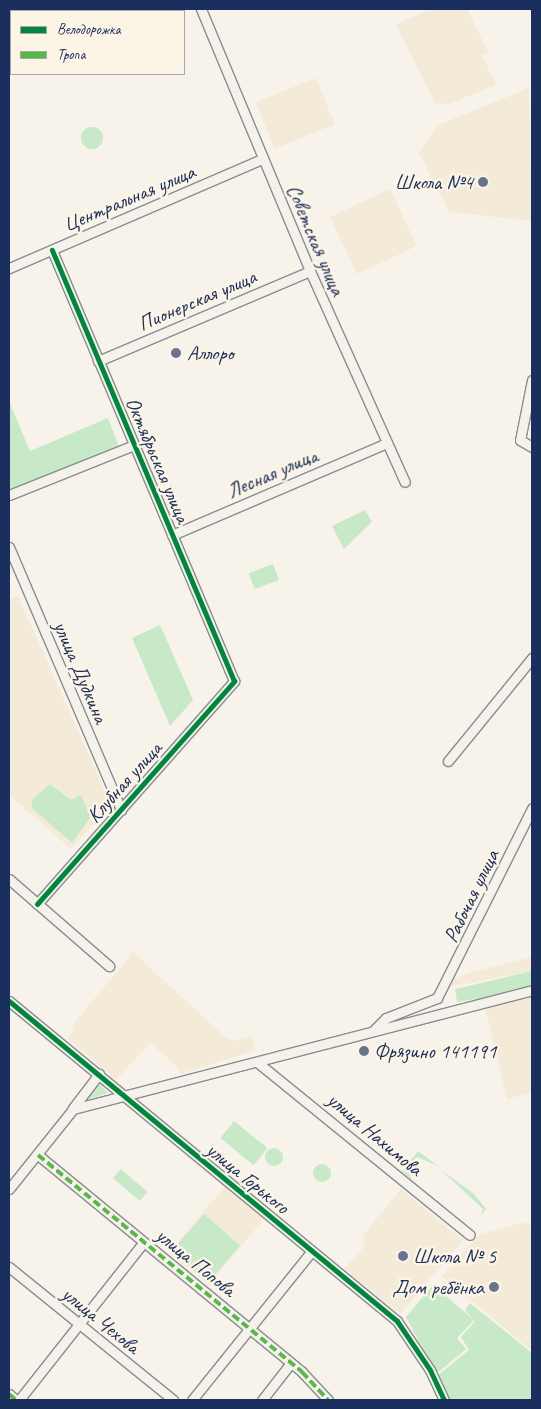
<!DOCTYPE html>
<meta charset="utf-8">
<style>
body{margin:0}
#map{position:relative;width:541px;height:1409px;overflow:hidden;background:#f7f3ea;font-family:Caveat,sans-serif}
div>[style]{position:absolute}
.built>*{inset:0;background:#f4ead8;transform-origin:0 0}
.green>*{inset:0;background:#c7e9c7;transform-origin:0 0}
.round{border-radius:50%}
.roads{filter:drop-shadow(1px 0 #8a8c91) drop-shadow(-1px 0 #8a8c91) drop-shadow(0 1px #8a8c91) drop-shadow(0 -1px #8a8c91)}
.minor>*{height:9px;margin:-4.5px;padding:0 4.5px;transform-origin:4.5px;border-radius:4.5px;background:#f5f2ec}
.quiet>*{height:4px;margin-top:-2px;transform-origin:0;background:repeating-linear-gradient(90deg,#58b947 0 8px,transparent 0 12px)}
.cycleway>*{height:5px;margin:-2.5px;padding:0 2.5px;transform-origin:2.5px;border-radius:2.5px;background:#00873e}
.dots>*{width:14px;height:14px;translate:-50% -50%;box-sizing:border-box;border:2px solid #fcf5e5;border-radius:50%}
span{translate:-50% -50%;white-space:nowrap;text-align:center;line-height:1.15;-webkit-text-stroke:5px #fcf5e5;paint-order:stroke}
.poi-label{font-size:21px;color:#1b2f5e}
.right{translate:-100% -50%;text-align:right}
.left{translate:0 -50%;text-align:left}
.street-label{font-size:21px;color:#1b2f5e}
.frame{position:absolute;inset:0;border:10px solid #1b2f5e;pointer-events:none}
.legend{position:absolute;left:10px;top:10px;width:175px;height:65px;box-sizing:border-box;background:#fcf5e5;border:1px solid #a2a6af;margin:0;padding:6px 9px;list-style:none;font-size:15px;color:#1b2f5e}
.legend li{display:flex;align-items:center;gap:10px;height:25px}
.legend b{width:25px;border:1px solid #a2a6af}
</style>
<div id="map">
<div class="built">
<div style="clip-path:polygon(9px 9px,43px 11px,11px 11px,9px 54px)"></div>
<div style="clip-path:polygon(431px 9px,467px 9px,488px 52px,482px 55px,496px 85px,449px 104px,435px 103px,396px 24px)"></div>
<div style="left:316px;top:78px;width:50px;height:65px;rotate:68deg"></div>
<div style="clip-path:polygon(529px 88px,532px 221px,449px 212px,419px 153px,438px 125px)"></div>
<div style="left:390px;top:189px;width:63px;height:66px;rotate:65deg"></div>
<div style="clip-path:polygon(18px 596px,111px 805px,71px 849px,9px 795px,9px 600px)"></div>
<div style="clip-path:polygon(133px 952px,224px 1036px,234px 1041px,251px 1036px,256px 1050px,180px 1074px,177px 1066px,150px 1043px,116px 1080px,67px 1038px,75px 1029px,72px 1026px)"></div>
<div style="clip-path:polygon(532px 957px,532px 971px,448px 987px,451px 980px,476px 971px)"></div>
<div style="clip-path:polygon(532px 994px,532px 1092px,507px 1099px,484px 1003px)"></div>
<div style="left:226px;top:1185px;width:51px;height:88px;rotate:40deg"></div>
<div style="clip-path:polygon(401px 1189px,463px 1240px,400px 1314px,344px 1269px,364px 1247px,363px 1235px)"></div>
<div style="clip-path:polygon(525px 1222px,532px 1227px,532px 1351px,442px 1276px,480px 1234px)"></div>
</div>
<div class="green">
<div class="round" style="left:81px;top:127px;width:22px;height:22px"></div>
<div style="clip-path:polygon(9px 401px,30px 451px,108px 418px,119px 447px,9px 492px)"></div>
<div style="clip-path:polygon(365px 510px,372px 522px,344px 549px,332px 526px)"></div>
<div style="left:273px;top:564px;width:17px;height:26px;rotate:69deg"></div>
<div style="clip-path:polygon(160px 625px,193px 700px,170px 726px,132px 638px)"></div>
<div style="clip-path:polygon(50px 784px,71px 800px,81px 795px,91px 817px,72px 843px,32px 808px,32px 800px)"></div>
<div style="clip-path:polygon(532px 971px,532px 990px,457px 1002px,455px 989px)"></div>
<div style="clip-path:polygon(97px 1082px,108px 1093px,88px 1099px,91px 1088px)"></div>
<div style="left:234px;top:1121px;width:43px;height:22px;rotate:39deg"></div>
<div class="round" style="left:265px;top:1148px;width:18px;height:18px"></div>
<div style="clip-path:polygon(418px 1151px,438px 1166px,417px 1157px,407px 1168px,412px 1180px,402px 1171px)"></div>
<div class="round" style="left:313px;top:1164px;width:18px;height:18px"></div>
<div style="left:121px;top:1169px;width:35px;height:12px;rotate:41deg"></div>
<div style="clip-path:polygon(441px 1170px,473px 1193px,486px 1209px,480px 1216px,483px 1209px)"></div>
<div style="left:204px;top:1214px;width:48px;height:49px;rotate:41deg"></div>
<div style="clip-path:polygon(433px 1285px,474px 1320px,457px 1338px,466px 1349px,436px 1374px,406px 1317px)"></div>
<div style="clip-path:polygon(470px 1303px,532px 1353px,532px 1400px,447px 1400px,437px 1376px,469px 1350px,461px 1337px,475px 1321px,465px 1310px)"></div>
</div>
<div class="roads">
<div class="minor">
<div style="left:201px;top:9px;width:284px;rotate:67.4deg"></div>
<div style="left:310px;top:271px;width:231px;rotate:65.8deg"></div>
<div style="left:9px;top:268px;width:275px;rotate:-23.3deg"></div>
<div style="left:98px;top:361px;width:230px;rotate:-23deg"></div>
<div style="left:532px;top:380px;width:61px;rotate:101.3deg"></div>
<div style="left:520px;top:440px;width:14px;rotate:30deg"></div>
<div style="left:9px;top:495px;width:135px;rotate:-21.8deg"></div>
<div style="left:172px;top:535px;width:234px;rotate:-23.2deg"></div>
<div style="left:9px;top:547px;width:286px;rotate:66.9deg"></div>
<div style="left:448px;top:761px;width:133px;rotate:-50.8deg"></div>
<div style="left:9px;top:879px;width:133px;rotate:41deg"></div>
<div style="left:37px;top:904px;width:298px;rotate:-48.5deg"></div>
<div style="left:234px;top:681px;width:468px;rotate:-112.9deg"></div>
<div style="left:9px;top:1001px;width:503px;rotate:39.51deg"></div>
<div style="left:397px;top:1321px;width:59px;rotate:56deg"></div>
<div style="left:430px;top:1370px;width:33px;rotate:65deg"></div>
<div style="left:374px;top:1030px;width:17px;rotate:-45deg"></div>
<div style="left:386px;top:1018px;width:55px;rotate:-21.4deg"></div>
<div style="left:437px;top:998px;width:212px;rotate:-63.4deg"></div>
<div style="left:257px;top:1062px;width:274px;rotate:39.1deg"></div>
<div style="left:73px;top:1108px;width:43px;rotate:-52.6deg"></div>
<div style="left:38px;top:1155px;width:342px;rotate:39.4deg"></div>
<div style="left:302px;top:1372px;width:38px;rotate:47deg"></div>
<div style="left:9px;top:1189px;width:102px;rotate:-51.3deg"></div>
<div style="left:73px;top:1109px;width:474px;rotate:-14.5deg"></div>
<div style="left:9px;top:1267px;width:211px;rotate:39deg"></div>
<div style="left:9px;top:1394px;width:9px;rotate:41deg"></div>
<div style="left:19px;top:1400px;width:201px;rotate:-51.7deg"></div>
<div style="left:192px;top:1400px;width:191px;rotate:-51.2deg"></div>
<div style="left:262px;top:1400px;width:46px;rotate:-52.1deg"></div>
</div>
</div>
<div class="quiet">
<div style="left:38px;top:1155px;width:342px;rotate:39.4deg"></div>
<div style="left:302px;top:1372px;width:38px;rotate:47deg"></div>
<div style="left:9px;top:1394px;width:9px;rotate:41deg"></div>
</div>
<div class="cycleway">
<div style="left:37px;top:904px;width:298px;rotate:-48.5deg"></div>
<div style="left:234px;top:681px;width:468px;rotate:-112.9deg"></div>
<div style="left:9px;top:1001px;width:503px;rotate:39.51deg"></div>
<div style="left:397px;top:1321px;width:59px;rotate:56deg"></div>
<div style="left:430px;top:1370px;width:33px;rotate:65deg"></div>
</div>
<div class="dots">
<div style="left:483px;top:182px;background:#68748f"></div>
<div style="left:176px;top:353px;background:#68748f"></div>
<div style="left:364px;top:1051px;background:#68748f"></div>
<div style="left:403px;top:1256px;background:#68748f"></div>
<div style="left:494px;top:1287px;background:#68748f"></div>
</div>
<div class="poi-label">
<span class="right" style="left:473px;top:182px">Школа №4</span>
<span class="left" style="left:187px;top:353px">Аллоро</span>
<span class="left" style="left:374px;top:1051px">Фрязино 141191</span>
<span class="left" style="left:413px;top:1256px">Школа № 5</span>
<span class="right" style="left:484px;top:1287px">Дом ребёнка</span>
</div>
<div class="street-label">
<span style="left:129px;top:198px;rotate:-23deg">Центральная улица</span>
<span style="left:316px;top:240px;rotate:67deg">Советская улица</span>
<span style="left:197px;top:300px;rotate:-23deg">Пионерская улица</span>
<span style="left:158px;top:460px;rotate:67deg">Октябрьская улица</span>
<span style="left:272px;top:473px;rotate:-23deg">Лесная улица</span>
<span style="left:81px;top:672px;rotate:67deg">улица Дудкина</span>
<span style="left:124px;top:782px;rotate:-48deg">Клубная улица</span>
<span style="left:471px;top:896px;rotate:-64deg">Рабочая улица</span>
<span style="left:375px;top:1134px;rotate:40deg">улица Нахимова</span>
<span style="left:248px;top:1178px;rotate:39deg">улица Горького</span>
<span style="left:196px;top:1262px;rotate:39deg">улица Попова</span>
<span style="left:101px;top:1320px;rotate:39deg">улица Чехова</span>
</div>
<div class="frame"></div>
<ul class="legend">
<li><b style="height:6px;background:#00873e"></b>Велодорожка</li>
<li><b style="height:6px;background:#58b947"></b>Тропа</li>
</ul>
</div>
